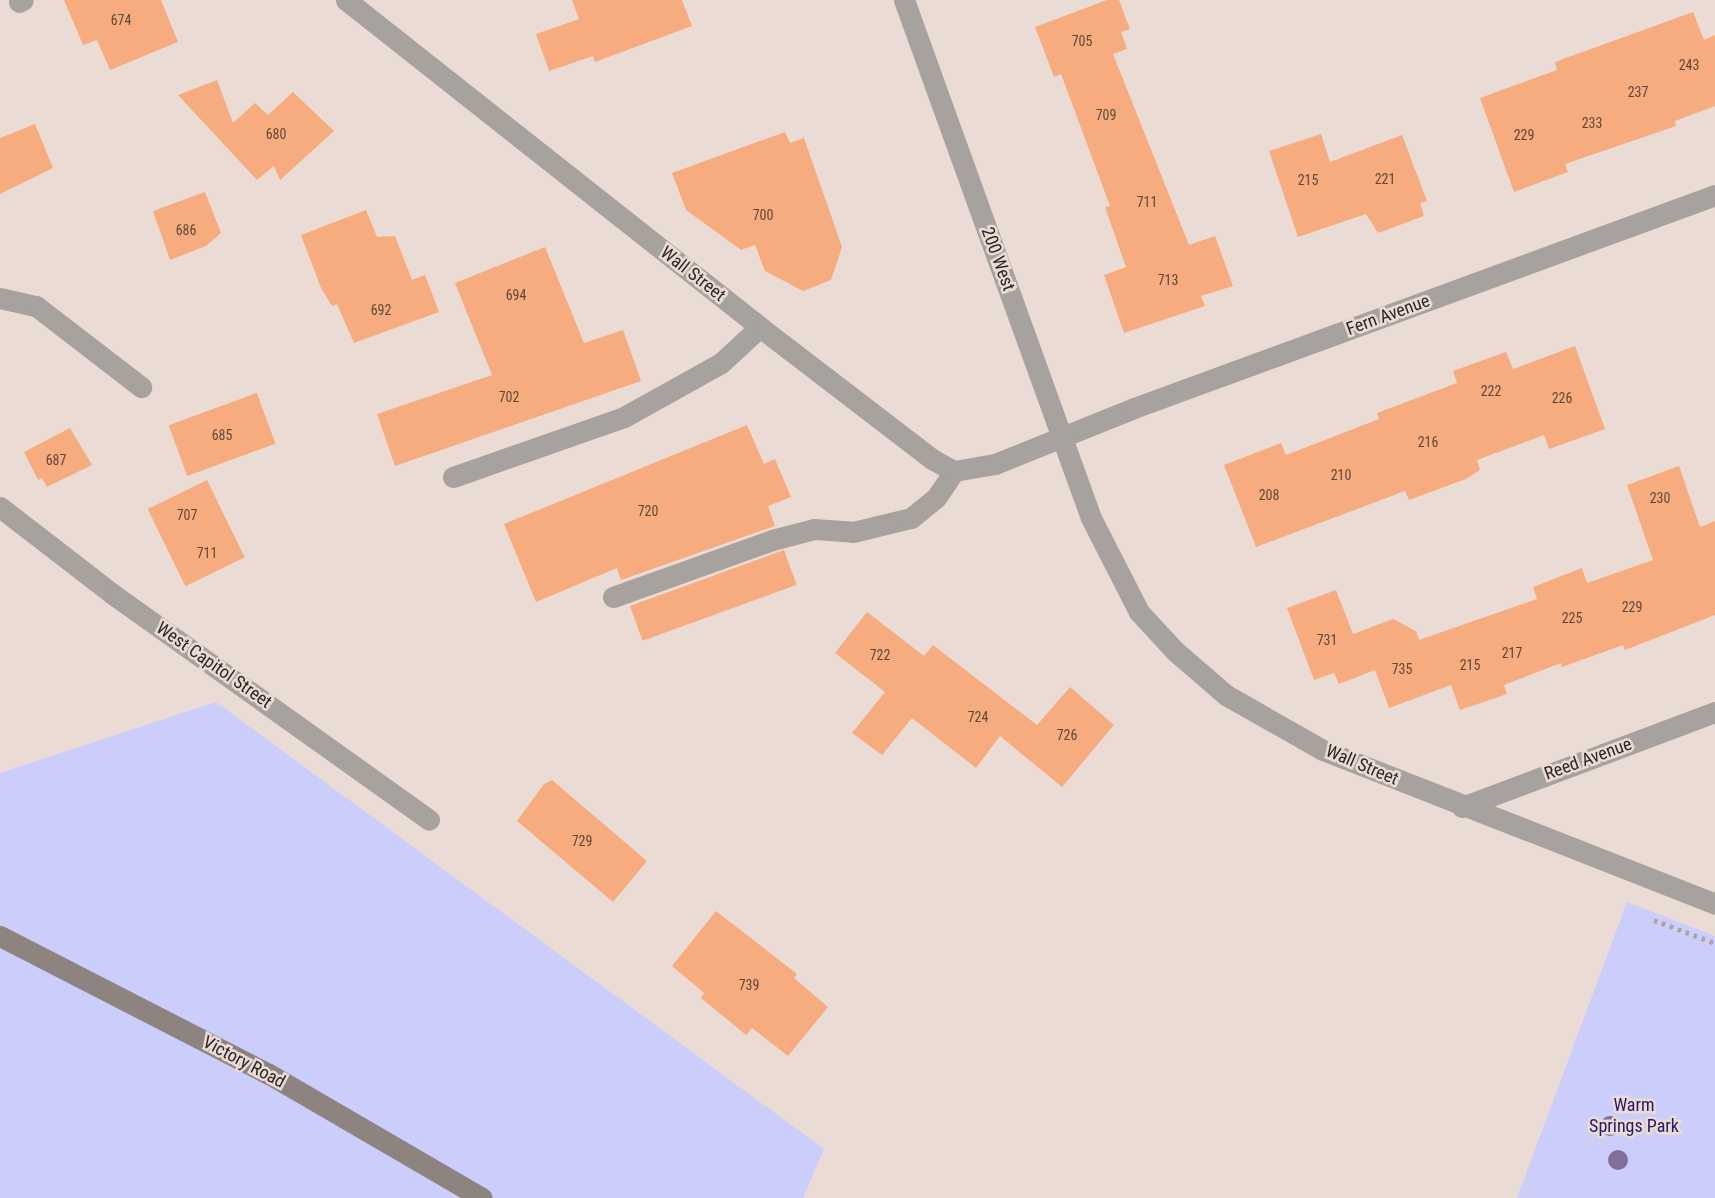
<!DOCTYPE html>
<style>
body{margin:0}
#map{position:relative;width:1715px;height:1198px;overflow:hidden;background:#eadcd4;font-family:"Roboto Condensed",sans-serif}
div>[style]{position:absolute}
.green>*{inset:0;background:#cbcdfb}
.building>*{inset:0;background:#f6ac7f;transform-origin:0 0}
.path>*{height:4.5px;margin-top:-2.25px;transform-origin:0;background:repeating-linear-gradient(90deg,#afa49d 0 3.5px,transparent 0 8.5px)}
.lane>*{height:21px;margin:-10.5px;padding:0 10.5px;transform-origin:10.5px;border-radius:10.5px;background:#a8a29f}
.street>*{height:21px;margin:-10.5px;padding:0 10.5px;transform-origin:10.5px;border-radius:10.5px;background:#a8a29f}
.secondary>*{height:21px;margin:-10.5px;padding:0 10.5px;transform-origin:10.5px;border-radius:10.5px;background:#8d847f}
.trees>*{width:20px;height:20px;margin:-10px;border-radius:50%;background:#7f6f9a}
span{translate:-50% -50%;white-space:nowrap;text-align:center;line-height:1.15;-webkit-text-stroke:5px #eadcd4;paint-order:stroke}
.number-label{font-size:14px;color:#5f483b}
.number-label span{-webkit-text-stroke-width:0}
.street-label{font-size:18px;color:#2d2724}
.park-label{font-size:18px;color:#27166a}
</style>
<div id="map">
<div class="green">
<div style="clip-path:polygon(216px 702px,824px 1149px,803px 1198px,0 1198px,0 773px)"></div>
<div style="clip-path:polygon(1627px 902px,1715px 936px,1715px 1198px,1517px 1198px)"></div>
</div>
<div class="building">
<div style="clip-path:polygon(64px 0,161px 0,178px 42px,110px 70px,97px 40px,83px 45px)"></div>
<div style="clip-path:polygon(572px 0,682px 0,692px 26px,595px 62px,593px 56px,549px 71px,536px 34px,579px 19px)"></div>
<div style="clip-path:polygon(1107px 0,1119px 0,1130px 29px,1121px 32px,1127px 49px,1113px 54px,1189px 245px,1215px 236px,1233px 286px,1201px 296px,1205px 306px,1124px 333px,1104px 275px,1126px 267px,1105px 207px,1110px 206px,1061px 74px,1054px 77px,1035px 27px)"></div>
<div style="clip-path:polygon(1693px 12px,1704px 40px,1715px 35px,1715px 106px,1675px 121px,1676px 126px,1565px 164px,1568px 172px,1514px 192px,1480px 98px,1557px 70px,1555px 62px)"></div>
<div style="clip-path:polygon(217px 80px,233px 123px,255px 103px,268px 115px,293px 92px,334px 131px,280px 180px,274px 166px,257px 180px,178px 95px)"></div>
<div style="clip-path:polygon(35px 124px,53px 168px,0 194px,0 138px)"></div>
<div style="clip-path:polygon(785px 132px,790px 143px,804px 138px,842px 247px,831px 280px,803px 291px,765px 271px,755px 245px,741px 250px,686px 210px,672px 173px)"></div>
<div style="clip-path:polygon(1321px 134px,1330px 162px,1402px 135px,1427px 201px,1420px 203px,1424px 216px,1378px 233px,1366px 214px,1298px 237px,1269px 151px)"></div>
<div style="clip-path:polygon(205px 192px,221px 233px,206px 246px,170px 260px,153px 211px)"></div>
<div style="clip-path:polygon(366px 210px,377px 237px,395px 236px,412px 280px,425px 275px,439px 312px,354px 343px,337px 304px,332px 306px,321px 288px,301px 235px)"></div>
<div style="clip-path:polygon(545px 247px,584px 343px,623px 330px,641px 381px,395px 466px,377px 414px,492px 375px,455px 283px)"></div>
<div style="clip-path:polygon(1575px 346px,1605px 429px,1549px 449px,1544px 435px,1477px 460px,1480px 470px,1466px 479px,1409px 500px,1405px 491px,1256px 547px,1224px 465px,1281px 443px,1286px 455px,1379px 419px,1377px 413px,1457px 383px,1453px 371px,1506px 352px,1513px 369px)"></div>
<div style="left:257px;top:393px;width:54px;height:94px;rotate:70deg"></div>
<div style="clip-path:polygon(747px 425px,764px 464px,775px 459px,791px 497px,768px 506px,775px 526px,621px 580px,617px 568px,536px 602px,504px 524px)"></div>
<div style="clip-path:polygon(70px 428px,92px 465px,47px 487px,42px 478px,38px 480px,24px 452px)"></div>
<div style="clip-path:polygon(1679px 466px,1700px 527px,1715px 521px,1715px 615px,1625px 650px,1623px 645px,1562px 667px,1561px 663px,1504px 685px,1507px 694px,1460px 710px,1451px 685px,1389px 708px,1375px 670px,1339px 684px,1334px 673px,1314px 680px,1287px 608px,1336px 590px,1353px 634px,1393px 619px,1416px 631px,1419px 640px,1537px 599px,1533px 587px,1582px 568px,1587px 583px,1653px 560px,1627px 485px)"></div>
<div style="left:207px;top:480px;width:86px;height:66px;rotate:64deg"></div>
<div style="left:784px;top:550px;width:37px;height:164px;rotate:70deg"></div>
<div style="clip-path:polygon(867px 612px,924px 656px,933px 645px,1037px 725px,1070px 687px,1114px 725px,1062px 787px,1000px 736px,976px 768px,912px 718px,882px 755px,852px 733px,885px 692px,835px 653px)"></div>
<div style="clip-path:polygon(552px 780px,647px 861px,613px 902px,517px 821px,544px 784px)"></div>
<div style="clip-path:polygon(716px 911px,797px 974px,794px 978px,828px 1007px,788px 1056px,752px 1028px,746px 1035px,701px 998px,704px 993px,672px 966px)"></div>
</div>
<div class="path">
<div style="left:1654px;top:920px;width:65px;rotate:20.7deg"></div>
</div>
<div class="lane">
<div style="left:19px;top:2px;width:4px;rotate:-27deg"></div>
<div style="left:0;top:298px;width:37px;rotate:13deg"></div>
<div style="left:36px;top:306px;width:133px;rotate:37.6deg"></div>
<div style="left:453px;top:477px;width:181px;rotate:-19.3deg"></div>
<div style="left:624px;top:417px;width:111px;rotate:-29.1deg"></div>
<div style="left:721px;top:363px;width:53px;rotate:-42.7deg"></div>
<div style="left:613px;top:597px;width:169px;rotate:-19.7deg"></div>
<div style="left:772px;top:540px;width:43px;rotate:-14.7deg"></div>
<div style="left:814px;top:529px;width:39px;rotate:4deg"></div>
<div style="left:853px;top:532px;width:60px;rotate:-13.6deg"></div>
<div style="left:911px;top:518px;width:32px;rotate:-39deg"></div>
<div style="left:936px;top:498px;width:32px;rotate:-56deg"></div>
</div>
<div class="street">
<div style="left:346px;top:0;width:528px;rotate:38.3deg"></div>
<div style="left:760px;top:327px;width:217px;rotate:37.5deg"></div>
<div style="left:932px;top:459px;width:25px;rotate:29deg"></div>
<div style="left:954px;top:471px;width:42px;rotate:-9.7deg"></div>
<div style="left:995px;top:464px;width:150px;rotate:-21.9deg"></div>
<div style="left:1134px;top:408px;width:619px;rotate:-20.13deg"></div>
<div style="left:904px;top:0;width:551px;rotate:70.15deg"></div>
<div style="left:1091px;top:518px;width:106px;rotate:62.9deg"></div>
<div style="left:1139px;top:612px;width:53px;rotate:47.3deg"></div>
<div style="left:1175px;top:651px;width:67px;rotate:40.8deg"></div>
<div style="left:1226px;top:695px;width:112px;rotate:29.6deg"></div>
<div style="left:1323px;top:750px;width:421px;rotate:21.4deg"></div>
<div style="left:0;top:507px;width:144px;rotate:37.7deg"></div>
<div style="left:114px;top:595px;width:387px;rotate:35.5deg"></div>
<div style="left:1462px;top:807px;width:270px;rotate:-20.6deg"></div>
</div>
<div class="secondary">
<div style="left:0;top:936px;width:302px;rotate:27.2deg"></div>
<div style="left:269px;top:1074px;width:246px;rotate:30.2deg"></div>
</div>
<div class="trees">
<div style="left:1610px;top:1126px"></div>
<div style="left:1618px;top:1160px"></div>
</div>
<div class="number-label">
<span style="left:121px;top:20px">674</span>
<span style="left:1082px;top:41px">705</span>
<span style="left:1689px;top:65px">243</span>
<span style="left:1638px;top:92px">237</span>
<span style="left:1106px;top:115px">709</span>
<span style="left:1592px;top:123px">233</span>
<span style="left:276px;top:134px">680</span>
<span style="left:1524px;top:135px">229</span>
<span style="left:1385px;top:179px">221</span>
<span style="left:1308px;top:180px">215</span>
<span style="left:1147px;top:202px">711</span>
<span style="left:763px;top:215px">700</span>
<span style="left:186px;top:230px">686</span>
<span style="left:1168px;top:280px">713</span>
<span style="left:516px;top:295px">694</span>
<span style="left:381px;top:310px">692</span>
<span style="left:1491px;top:391px">222</span>
<span style="left:509px;top:397px">702</span>
<span style="left:1562px;top:398px">226</span>
<span style="left:222px;top:435px">685</span>
<span style="left:1428px;top:442px">216</span>
<span style="left:56px;top:460px">687</span>
<span style="left:1341px;top:475px">210</span>
<span style="left:1269px;top:495px">208</span>
<span style="left:1660px;top:498px">230</span>
<span style="left:648px;top:511px">720</span>
<span style="left:187px;top:515px">707</span>
<span style="left:207px;top:553px">711</span>
<span style="left:1632px;top:607px">229</span>
<span style="left:1572px;top:618px">225</span>
<span style="left:1327px;top:640px">731</span>
<span style="left:1512px;top:653px">217</span>
<span style="left:880px;top:655px">722</span>
<span style="left:1470px;top:665px">215</span>
<span style="left:1402px;top:669px">735</span>
<span style="left:978px;top:717px">724</span>
<span style="left:1067px;top:735px">726</span>
<span style="left:582px;top:841px">729</span>
<span style="left:749px;top:985px">739</span>
</div>
<div class="street-label">
<span style="left:998px;top:259px;rotate:70deg">200 West</span>
<span style="left:693px;top:274px;rotate:38deg">Wall Street</span>
<span style="left:1388px;top:315px;rotate:-20deg">Fern Avenue</span>
<span style="left:214px;top:665px;rotate:35deg">West Capitol Street</span>
<span style="left:1588px;top:759px;rotate:-20deg">Reed Avenue</span>
<span style="left:1362px;top:765px;rotate:23deg">Wall Street</span>
<span style="left:244px;top:1062px;rotate:28deg">Victory Road</span>
</div>
<div class="park-label">
<span style="left:1634px;top:1116px">Warm<br>Springs Park</span>
</div>
</div>
